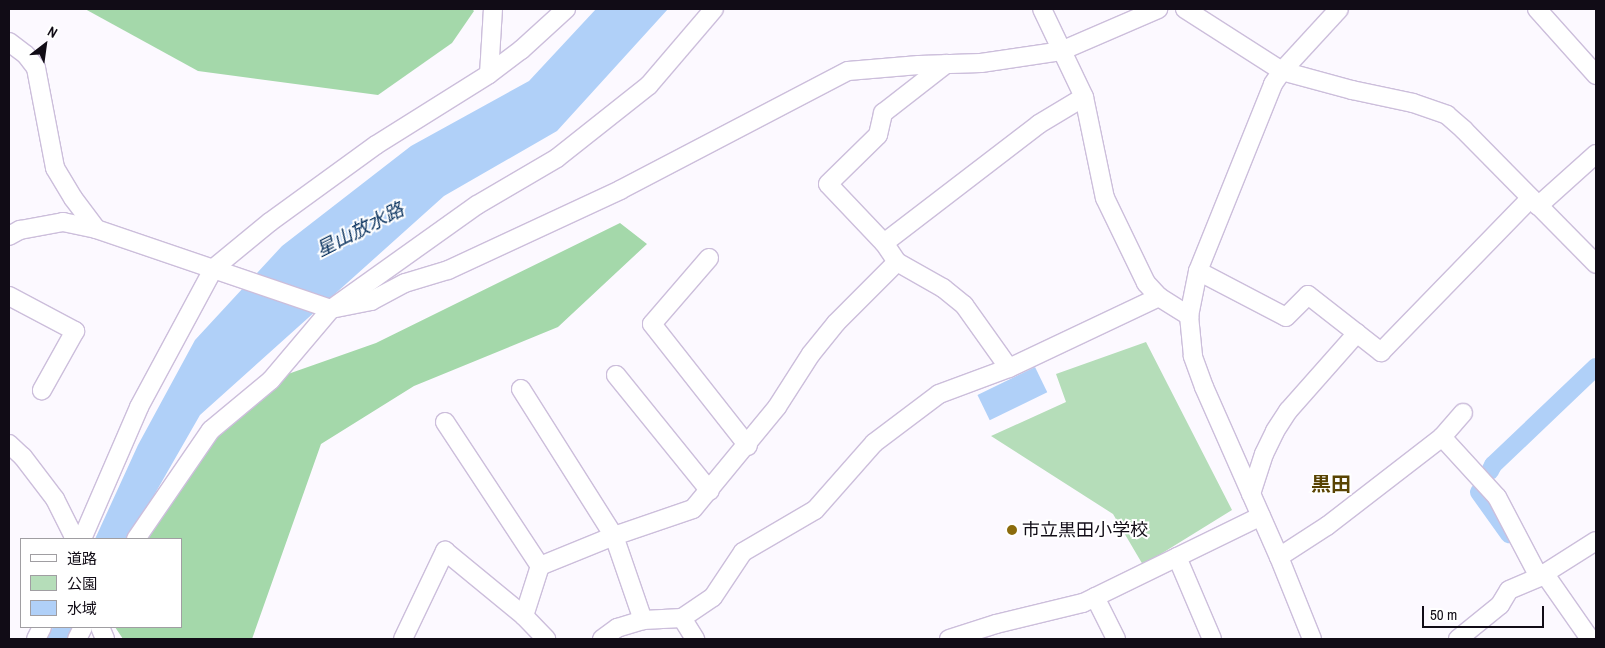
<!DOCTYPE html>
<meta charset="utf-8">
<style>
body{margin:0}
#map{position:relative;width:1605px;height:648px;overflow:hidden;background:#fcf9ff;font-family:"Archivo Narrow","Noto Sans JP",sans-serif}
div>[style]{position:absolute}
.green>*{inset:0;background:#b5ddb9}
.forest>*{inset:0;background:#a4d8aa}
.water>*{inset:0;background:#b0d0f8;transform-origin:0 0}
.canal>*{height:18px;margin:-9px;padding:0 9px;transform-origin:9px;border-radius:9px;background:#b0d0f8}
.roads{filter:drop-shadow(1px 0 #ccbedb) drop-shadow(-1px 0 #ccbedb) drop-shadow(0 1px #ccbedb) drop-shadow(0 -1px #ccbedb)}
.minor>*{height:18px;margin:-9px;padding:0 9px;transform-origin:9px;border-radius:9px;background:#fff}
.dots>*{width:14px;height:14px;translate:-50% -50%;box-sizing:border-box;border:2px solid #fff;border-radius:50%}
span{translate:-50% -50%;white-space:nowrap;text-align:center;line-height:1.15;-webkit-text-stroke:4px #fff;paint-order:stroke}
.poi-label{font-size:18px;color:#110c16}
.left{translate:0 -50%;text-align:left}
.water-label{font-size:19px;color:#07305d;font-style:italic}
.quarter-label{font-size:20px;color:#594302;font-weight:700}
.frame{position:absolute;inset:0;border:10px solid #110c16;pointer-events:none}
.legend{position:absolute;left:20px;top:538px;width:162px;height:90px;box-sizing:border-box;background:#fff;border:1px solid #a09ea2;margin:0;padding:6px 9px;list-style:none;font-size:15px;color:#110c16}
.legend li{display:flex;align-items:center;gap:10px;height:25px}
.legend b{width:25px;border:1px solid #a09ea2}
.north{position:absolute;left:20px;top:20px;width:50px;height:50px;-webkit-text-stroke:4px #fff;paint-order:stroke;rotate:30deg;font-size:14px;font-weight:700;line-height:20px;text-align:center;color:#110c16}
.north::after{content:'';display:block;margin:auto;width:18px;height:22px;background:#110c16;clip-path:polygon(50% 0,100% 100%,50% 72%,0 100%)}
.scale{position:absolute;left:1422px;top:606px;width:122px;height:22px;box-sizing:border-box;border:2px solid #110c16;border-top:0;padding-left:6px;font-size:15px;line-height:18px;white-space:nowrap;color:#110c16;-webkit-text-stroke:4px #fff;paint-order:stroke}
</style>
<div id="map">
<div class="green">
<div style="clip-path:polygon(1146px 342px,1232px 510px,1143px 565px,1113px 514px,991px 436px,1066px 402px,1056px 374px)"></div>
</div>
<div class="forest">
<div style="clip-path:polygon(85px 9px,472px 9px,474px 11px,452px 43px,378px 95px,198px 71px)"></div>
<div style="clip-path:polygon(620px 223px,647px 244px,558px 327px,414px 386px,321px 444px,252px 639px,123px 639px,115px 627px,181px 627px,181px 539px,129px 539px,175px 465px,271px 380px,376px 343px)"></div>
</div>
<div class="water">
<div style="clip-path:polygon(596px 9px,668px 9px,557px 131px,444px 196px,200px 415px,129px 539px,95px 539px,138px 445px,195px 340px,282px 246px,411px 146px,529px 81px)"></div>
<div style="left:1035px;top:367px;width:28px;height:64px;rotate:64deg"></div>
<div style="clip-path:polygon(53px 627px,81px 627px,74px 639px,46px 639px)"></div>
</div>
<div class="canal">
<div style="left:1490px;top:471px;width:7px;rotate:-63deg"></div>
<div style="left:1493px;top:465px;width:142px;rotate:-43.6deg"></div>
<div style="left:1479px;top:492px;width:52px;rotate:54.5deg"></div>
</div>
<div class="roads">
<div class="minor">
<div style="left:1042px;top:9px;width:98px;rotate:64.5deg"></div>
<div style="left:1084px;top:97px;width:103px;rotate:78.3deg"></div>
<div style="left:1105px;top:198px;width:94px;rotate:64.2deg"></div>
<div style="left:1146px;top:283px;width:19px;rotate:47deg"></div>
<div style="left:1159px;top:297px;width:36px;rotate:32deg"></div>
<div style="left:1185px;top:9px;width:115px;rotate:32.6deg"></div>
<div style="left:1282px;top:71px;width:73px;rotate:15.2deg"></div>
<div style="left:1352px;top:90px;width:62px;rotate:12deg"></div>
<div style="left:1413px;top:103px;width:36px;rotate:19deg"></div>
<div style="left:1447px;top:115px;width:23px;rotate:41deg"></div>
<div style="left:1464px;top:130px;width:188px;rotate:45.4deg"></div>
<div style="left:1537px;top:9px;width:89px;rotate:48.2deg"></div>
<div style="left:9px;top:42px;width:21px;rotate:37deg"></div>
<div style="left:26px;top:55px;width:16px;rotate:52deg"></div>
<div style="left:36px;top:68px;width:102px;rotate:79.2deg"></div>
<div style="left:55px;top:168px;width:35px;rotate:59deg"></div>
<div style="left:73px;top:198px;width:39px;rotate:53deg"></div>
<div style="left:489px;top:74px;width:40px;rotate:-37deg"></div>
<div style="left:521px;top:50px;width:61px;rotate:-42.3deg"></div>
<div style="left:1538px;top:206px;width:78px;rotate:-41.9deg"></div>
<div style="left:9px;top:236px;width:13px;rotate:-29deg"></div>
<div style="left:20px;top:230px;width:44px;rotate:-10.5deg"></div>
<div style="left:63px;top:222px;width:34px;rotate:12deg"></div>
<div style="left:96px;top:229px;width:248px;rotate:18.8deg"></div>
<div style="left:331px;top:309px;width:41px;rotate:-11.3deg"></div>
<div style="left:371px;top:301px;width:38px;rotate:-28deg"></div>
<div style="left:405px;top:283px;width:45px;rotate:-16.8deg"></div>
<div style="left:448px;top:270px;width:190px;rotate:-24.9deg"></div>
<div style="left:620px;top:190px;width:257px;rotate:-27.6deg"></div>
<div style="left:848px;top:71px;width:71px;rotate:-4.8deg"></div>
<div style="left:919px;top:65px;width:62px;rotate:-1.8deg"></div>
<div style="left:981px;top:63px;width:81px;rotate:-8.5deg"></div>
<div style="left:1061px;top:51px;width:106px;rotate:-23.4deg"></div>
<div style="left:884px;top:243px;width:81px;rotate:-133.5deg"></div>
<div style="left:828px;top:184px;width:70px;rotate:-44.4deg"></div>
<div style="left:878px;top:135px;width:23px;rotate:-77deg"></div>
<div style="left:883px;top:113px;width:80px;rotate:-37.9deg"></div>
<div style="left:709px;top:258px;width:87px;rotate:130.8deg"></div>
<div style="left:652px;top:324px;width:155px;rotate:51.8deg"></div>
<div style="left:897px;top:262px;width:53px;rotate:29.5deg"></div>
<div style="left:943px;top:288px;width:27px;rotate:39deg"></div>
<div style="left:964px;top:305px;width:77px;rotate:54.5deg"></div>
<div style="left:1198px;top:271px;width:99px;rotate:27.6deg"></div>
<div style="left:1286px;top:317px;width:31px;rotate:-45deg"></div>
<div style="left:1308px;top:295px;width:93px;rotate:38deg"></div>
<div style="left:1381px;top:352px;width:215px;rotate:-45.8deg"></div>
<div style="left:9px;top:296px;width:75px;rotate:27.9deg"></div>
<div style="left:75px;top:331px;width:68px;rotate:119.2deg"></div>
<div style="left:616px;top:375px;width:149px;rotate:51deg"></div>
<div style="left:521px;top:389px;width:174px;rotate:57.7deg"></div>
<div style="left:614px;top:536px;width:89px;rotate:71deg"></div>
<div style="left:445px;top:422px;width:173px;rotate:56.6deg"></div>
<div style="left:1442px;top:437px;width:32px;rotate:-49deg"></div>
<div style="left:9px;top:444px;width:19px;rotate:43deg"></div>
<div style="left:23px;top:457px;width:53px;rotate:52.7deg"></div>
<div style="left:55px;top:499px;width:40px;rotate:63.4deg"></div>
<div style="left:73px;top:535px;width:10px;rotate:24deg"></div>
<div style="left:1251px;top:494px;width:42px;rotate:-72deg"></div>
<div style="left:1264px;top:454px;width:25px;rotate:-64deg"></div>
<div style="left:1275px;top:431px;width:24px;rotate:-57deg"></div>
<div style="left:1288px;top:411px;width:104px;rotate:-48.5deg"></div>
<div style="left:82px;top:539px;width:144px;rotate:-66.6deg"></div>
<div style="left:139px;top:407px;width:158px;rotate:-61.7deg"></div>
<div style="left:214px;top:268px;width:72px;rotate:-39.4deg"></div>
<div style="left:270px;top:222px;width:131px;rotate:-36deg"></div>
<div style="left:376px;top:145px;width:133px;rotate:-32.1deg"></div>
<div style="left:489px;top:74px;width:65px;rotate:-86.5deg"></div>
<div style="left:136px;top:539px;width:132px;rotate:-55.5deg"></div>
<div style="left:211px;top:430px;width:78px;rotate:-39.8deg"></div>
<div style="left:271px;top:380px;width:93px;rotate:-49.8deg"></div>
<div style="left:331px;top:309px;width:179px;rotate:-35.5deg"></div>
<div style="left:477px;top:205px;width:93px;rotate:-30.4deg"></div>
<div style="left:557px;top:158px;width:117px;rotate:-38.4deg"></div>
<div style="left:649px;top:85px;width:100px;rotate:-49.5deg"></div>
<div style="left:1177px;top:557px;width:89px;rotate:66.9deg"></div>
<div style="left:1279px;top:557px;width:57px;rotate:-32.9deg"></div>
<div style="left:1327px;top:526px;width:145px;rotate:-37.7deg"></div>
<div style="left:1442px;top:437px;width:81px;rotate:47.5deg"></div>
<div style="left:1497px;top:497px;width:90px;rotate:62.3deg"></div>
<div style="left:1544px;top:573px;width:80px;rotate:55.1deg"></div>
<div style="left:1095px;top:597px;width:47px;rotate:63.4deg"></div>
<div style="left:524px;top:616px;width:52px;rotate:-72.3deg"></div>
<div style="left:540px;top:566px;width:80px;rotate:-22.1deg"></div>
<div style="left:614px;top:536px;width:83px;rotate:-18.9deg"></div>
<div style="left:693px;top:509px;width:132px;rotate:-50.5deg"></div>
<div style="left:777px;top:407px;width:63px;rotate:-57.3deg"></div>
<div style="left:811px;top:354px;width:40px;rotate:-51deg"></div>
<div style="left:836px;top:323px;width:86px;rotate:-45deg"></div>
<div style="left:897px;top:262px;width:23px;rotate:-124deg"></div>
<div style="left:884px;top:243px;width:195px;rotate:-37.5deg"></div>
<div style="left:1039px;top:124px;width:52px;rotate:-31deg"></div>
<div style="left:682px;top:618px;width:25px;rotate:58deg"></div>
<div style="left:100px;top:627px;width:13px;rotate:67deg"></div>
<div style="left:36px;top:639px;width:13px;rotate:-63deg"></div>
<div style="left:77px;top:639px;width:13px;rotate:-63deg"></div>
<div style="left:403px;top:639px;width:98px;rotate:-64.5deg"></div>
<div style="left:445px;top:551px;width:102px;rotate:39.4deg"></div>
<div style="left:524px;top:616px;width:32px;rotate:46deg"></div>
<div style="left:602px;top:639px;width:19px;rotate:-36deg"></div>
<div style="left:617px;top:628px;width:27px;rotate:-17deg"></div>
<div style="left:643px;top:620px;width:39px;rotate:-3deg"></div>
<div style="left:682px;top:618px;width:37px;rotate:-34deg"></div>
<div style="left:713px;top:597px;width:54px;rotate:-56.3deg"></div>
<div style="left:743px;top:552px;width:83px;rotate:-30.3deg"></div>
<div style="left:815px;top:510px;width:89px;rotate:-48.6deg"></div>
<div style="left:874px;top:443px;width:81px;rotate:-37deg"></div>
<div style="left:939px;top:394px;width:75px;rotate:-20.4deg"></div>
<div style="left:1009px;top:368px;width:166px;rotate:-25.3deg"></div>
<div style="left:949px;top:639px;width:49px;rotate:-17.7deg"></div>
<div style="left:996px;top:624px;width:89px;rotate:-13.6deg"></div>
<div style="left:1083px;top:603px;width:198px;rotate:-26deg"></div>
<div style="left:1312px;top:639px;width:88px;rotate:-111.9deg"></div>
<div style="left:1279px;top:557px;width:186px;rotate:-113.8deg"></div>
<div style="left:1204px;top:387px;width:33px;rotate:-110deg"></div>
<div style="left:1193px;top:356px;width:40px;rotate:-95.7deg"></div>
<div style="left:1189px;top:316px;width:46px;rotate:-78.7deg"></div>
<div style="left:1198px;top:271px;width:201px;rotate:-68.1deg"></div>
<div style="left:1273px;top:84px;width:16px;rotate:-55deg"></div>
<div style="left:1282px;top:71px;width:84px;rotate:-47.4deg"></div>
<div style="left:1458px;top:639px;width:54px;rotate:-39deg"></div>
<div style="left:1500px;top:605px;width:17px;rotate:-59deg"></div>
<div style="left:1509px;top:590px;width:33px;rotate:-23deg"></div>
<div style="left:1539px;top:577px;width:67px;rotate:-32.3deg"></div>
</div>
</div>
<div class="dots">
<div style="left:1012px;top:530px;background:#8b6b0c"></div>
</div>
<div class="poi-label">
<span class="left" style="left:1022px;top:530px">市立黒田小学校</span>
</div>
<div class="water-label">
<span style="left:360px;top:230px;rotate:-27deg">星山放水路</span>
</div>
<div class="quarter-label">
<span style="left:1331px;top:483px">黒田</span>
</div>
<div class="frame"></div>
<ul class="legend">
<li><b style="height:6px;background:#fff"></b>道路</li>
<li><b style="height:14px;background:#b5ddb9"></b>公園</li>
<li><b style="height:14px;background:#b0d0f8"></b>水域</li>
</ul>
<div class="north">N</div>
<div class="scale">50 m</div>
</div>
